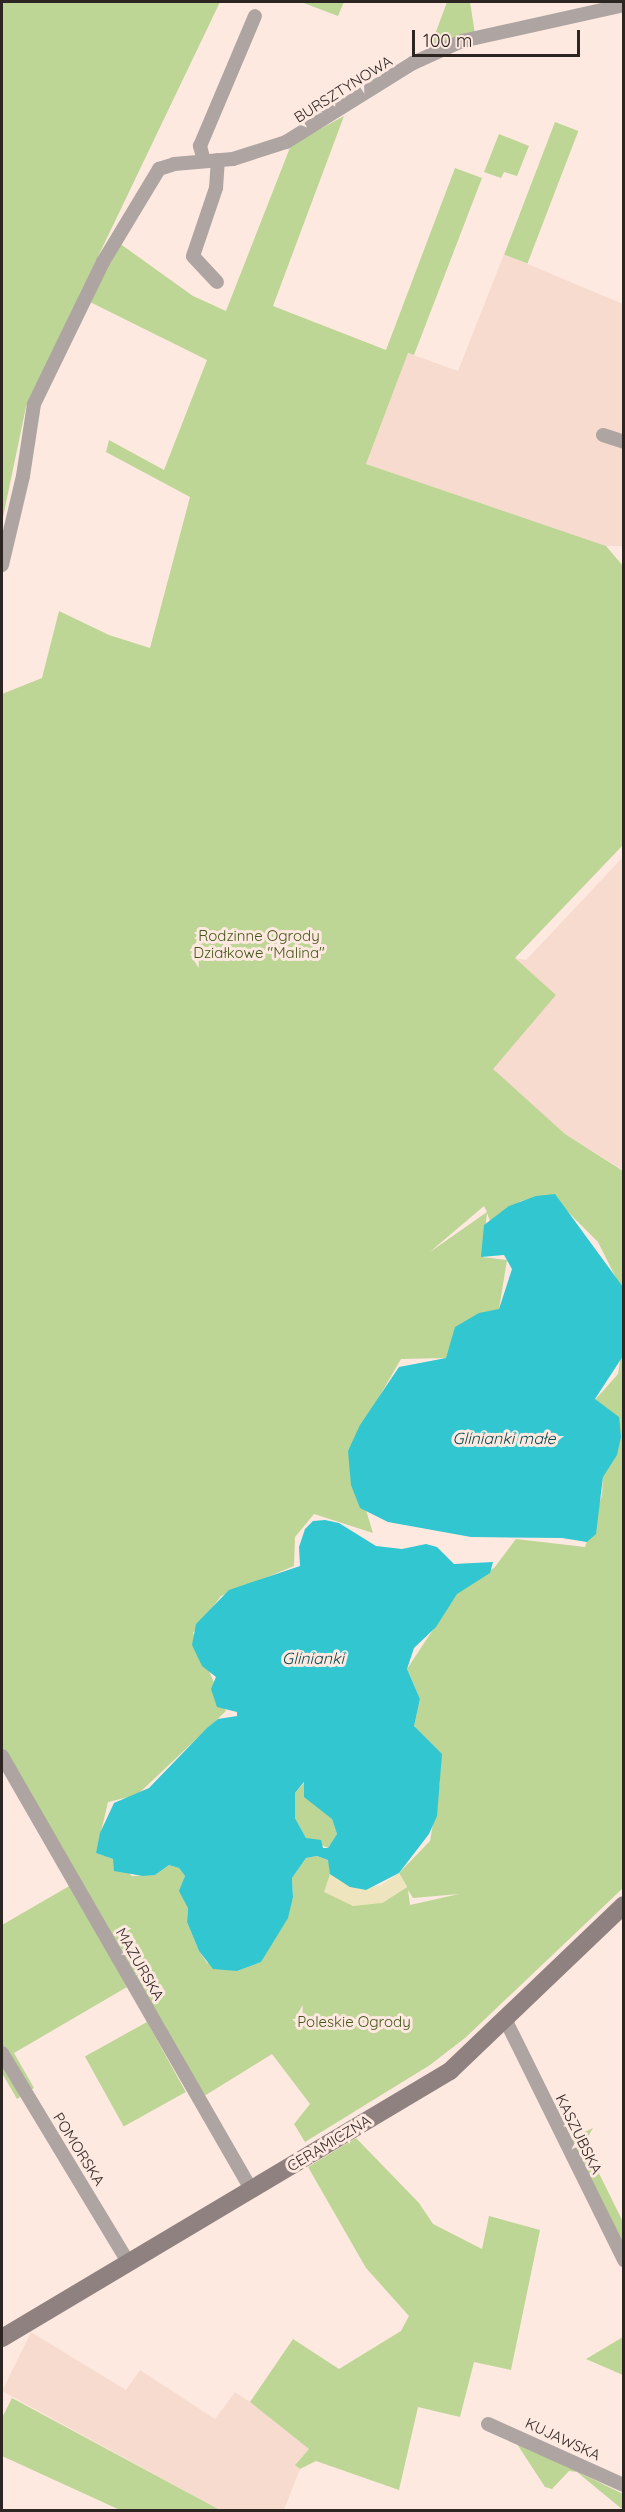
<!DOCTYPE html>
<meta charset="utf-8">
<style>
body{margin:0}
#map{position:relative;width:625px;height:2512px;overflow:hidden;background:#fee9e1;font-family:Quicksand,sans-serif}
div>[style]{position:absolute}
.built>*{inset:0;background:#f7dbcf}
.green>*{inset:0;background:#bdd595;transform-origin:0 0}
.sand>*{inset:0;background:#eee5bf}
.water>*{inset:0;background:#31c6d0}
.street>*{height:14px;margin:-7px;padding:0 7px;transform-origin:7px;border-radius:7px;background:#aea5a3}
.secondary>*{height:18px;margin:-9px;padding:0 9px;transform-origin:9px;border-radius:9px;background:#8f817f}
span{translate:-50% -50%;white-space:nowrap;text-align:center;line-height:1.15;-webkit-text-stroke:6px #fee9e1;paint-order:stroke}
.street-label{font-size:15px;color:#2d2522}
.park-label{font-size:15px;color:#435619}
.water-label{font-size:16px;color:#0a4a4e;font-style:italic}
.frame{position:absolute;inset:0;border:3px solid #2d2522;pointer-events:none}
.scale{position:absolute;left:412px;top:30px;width:168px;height:27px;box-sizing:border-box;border:3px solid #2d2522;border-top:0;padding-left:8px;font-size:18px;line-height:21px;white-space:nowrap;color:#2d2522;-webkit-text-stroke:4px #fee9e1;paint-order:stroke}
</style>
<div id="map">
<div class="built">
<div style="clip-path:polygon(504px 254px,623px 304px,623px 546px,606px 546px,366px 464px,408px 353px,458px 371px)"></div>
<div style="clip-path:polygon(623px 857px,623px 1170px,565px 1134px,492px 1069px,556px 995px,515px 958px,526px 960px)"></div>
<div style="clip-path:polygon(31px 2332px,126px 2390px,140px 2370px,215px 2419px,235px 2392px,250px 2402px,309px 2449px,295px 2464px,300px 2469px,284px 2510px,220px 2510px,2px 2391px)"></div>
</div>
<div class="green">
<div style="clip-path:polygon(2px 2px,220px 2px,26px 407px,2px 522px)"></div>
<div style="clip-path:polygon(301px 2px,344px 2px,338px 16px)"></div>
<div style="clip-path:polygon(447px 2px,470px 2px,475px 34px,430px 48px)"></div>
<div style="clip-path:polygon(evenodd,344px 116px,273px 306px,386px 350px,455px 168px,482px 178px,414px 355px,408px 353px,366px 464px,606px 546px,623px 566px,623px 845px,515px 958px,556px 995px,493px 1069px,565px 1134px,623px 1171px,623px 1292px,598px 1242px,551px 1195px,521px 1201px,490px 1221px,487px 1213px,482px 1257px,507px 1260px,499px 1309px,446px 1358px,401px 1359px,348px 1451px,373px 1533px,314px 1514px,295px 1537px,294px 1566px,221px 1596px,193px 1633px,226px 1711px,137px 1795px,108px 1802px,96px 1853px,113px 1859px,132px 1876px,155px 1875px,169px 1865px,179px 1868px,185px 1876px,182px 1886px,188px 1908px,187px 1922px,199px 1951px,207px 1963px,237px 1971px,261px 1962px,293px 1897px,292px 1878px,306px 1858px,317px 1856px,328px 1860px,332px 1868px,382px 1903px,407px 1887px,399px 1873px,430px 1841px,440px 1782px,414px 1725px,420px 1699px,407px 1669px,462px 1586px,494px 1568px,516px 1539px,585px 1547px,602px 1495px,603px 1477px,595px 1400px,618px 1374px,623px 1342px,623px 1888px,465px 2038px,430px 2065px,305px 2142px,294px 2124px,310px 2104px,272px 2054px,201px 2098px,61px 1845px,51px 1842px,2px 1762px,2px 694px,42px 678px,59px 611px,109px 635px,150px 648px,190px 497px,106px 452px,109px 440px,164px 470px,207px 360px,86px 300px,119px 243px,193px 296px,226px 311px,291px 145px,344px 116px,484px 1206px,487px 1212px,430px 1252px,431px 1251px,484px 1206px,344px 116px,408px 1890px,413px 1898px,459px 1894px,410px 1905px,408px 1890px)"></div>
<div style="left:555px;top:122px;width:25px;height:142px;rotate:21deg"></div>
<div style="clip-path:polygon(499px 134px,529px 146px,517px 176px,504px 172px,501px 178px,484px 172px)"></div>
<div style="clip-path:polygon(305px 1782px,304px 1791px,332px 1819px,337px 1834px,328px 1848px,306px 1838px,295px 1818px,295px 1793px)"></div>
<div style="clip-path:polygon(71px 1885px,127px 1987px,14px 2053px,34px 2088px,17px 2099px,2px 2073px,2px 1925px)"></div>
<div style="left:147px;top:2022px;width:80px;height:71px;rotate:61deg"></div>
<div style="clip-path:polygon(593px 2128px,586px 2140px,588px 2151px,623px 2222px,623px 2257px,565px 2141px)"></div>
<div style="clip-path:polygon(356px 2138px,419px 2203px,433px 2224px,482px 2249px,489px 2216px,540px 2230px,511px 2370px,474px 2362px,460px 2417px,418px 2407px,399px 2490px,316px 2461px,300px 2469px,295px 2465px,309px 2449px,250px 2402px,293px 2339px,339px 2369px,401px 2331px,409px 2316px,366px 2268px,308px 2167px)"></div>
<div style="clip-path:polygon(623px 2337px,623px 2375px,586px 2359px)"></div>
<div style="clip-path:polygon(12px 2398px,220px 2510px,120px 2510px,2px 2456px,2px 2418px)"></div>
<div style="clip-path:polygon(515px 2441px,623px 2494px,623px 2510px,577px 2472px,569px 2471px,552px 2489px,545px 2487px)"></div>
</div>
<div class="sand">
<div style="clip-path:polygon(399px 1873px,407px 1887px,382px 1903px,353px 1906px,324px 1892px,330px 1874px,350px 1887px,379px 1886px)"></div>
</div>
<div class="water">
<div style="clip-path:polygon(555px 1194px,623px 1287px,623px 1356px,595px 1399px,619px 1417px,621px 1437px,617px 1455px,603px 1477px,596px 1534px,587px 1542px,562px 1538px,471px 1537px,388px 1522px,360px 1508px,351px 1485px,348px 1451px,360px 1425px,399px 1367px,446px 1358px,455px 1327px,479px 1313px,499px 1309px,512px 1269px,504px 1255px,481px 1257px,484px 1225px,509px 1206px,536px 1196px)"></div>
<div style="clip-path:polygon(evenodd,325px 1520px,339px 1523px,376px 1546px,402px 1549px,426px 1544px,437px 1547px,454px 1564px,493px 1562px,490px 1573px,457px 1594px,436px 1627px,414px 1648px,407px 1669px,420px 1699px,414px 1726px,442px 1754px,437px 1816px,429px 1834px,399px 1873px,366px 1890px,350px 1887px,330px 1874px,328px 1860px,317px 1856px,306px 1858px,292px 1878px,293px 1897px,288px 1918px,261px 1962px,237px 1971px,213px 1969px,199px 1951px,187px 1922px,188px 1908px,179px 1891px,185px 1876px,179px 1868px,169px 1865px,155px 1875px,143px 1876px,114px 1871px,113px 1859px,96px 1853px,100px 1833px,114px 1803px,149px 1788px,207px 1728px,218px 1719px,237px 1716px,237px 1712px,217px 1707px,211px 1689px,216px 1677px,202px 1666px,192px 1645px,196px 1624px,229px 1590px,300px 1566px,299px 1547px,305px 1529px,313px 1521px,325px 1520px,304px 1782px,304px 1797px,332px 1819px,337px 1834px,328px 1848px,323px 1848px,321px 1840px,306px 1838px,295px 1818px,295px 1793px,304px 1782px)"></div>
</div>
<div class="street">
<div style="left:204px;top:161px;width:16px;rotate:-105deg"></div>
<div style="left:200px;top:146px;width:141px;rotate:-67.1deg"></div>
<div style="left:217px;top:282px;width:35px;rotate:-133deg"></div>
<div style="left:193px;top:256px;width:72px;rotate:-71.3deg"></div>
<div style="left:216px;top:188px;width:28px;rotate:-86deg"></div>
<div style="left:603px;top:435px;width:22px;rotate:18deg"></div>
<div style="left:2px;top:565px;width:91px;rotate:-76.7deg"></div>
<div style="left:23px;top:476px;width:73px;rotate:-81.3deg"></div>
<div style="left:34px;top:404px;width:158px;rotate:-64.1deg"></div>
<div style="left:103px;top:262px;width:109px;rotate:-58.9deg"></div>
<div style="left:159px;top:169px;width:16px;rotate:-18deg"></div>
<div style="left:174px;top:164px;width:59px;rotate:-4.8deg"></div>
<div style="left:233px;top:159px;width:56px;rotate:-17.8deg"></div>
<div style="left:286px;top:142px;width:150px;rotate:-31.9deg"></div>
<div style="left:413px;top:63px;width:54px;rotate:-24.2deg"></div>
<div style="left:462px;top:41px;width:166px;rotate:-12.5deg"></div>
<div style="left:2px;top:1756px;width:499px;rotate:60.1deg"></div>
<div style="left:506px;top:2021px;width:267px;rotate:63.7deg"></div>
<div style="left:2px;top:2053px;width:244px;rotate:58.9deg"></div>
<div style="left:488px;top:2424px;width:149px;rotate:24.2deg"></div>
</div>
<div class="secondary">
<div style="left:2px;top:2338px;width:522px;rotate:-30.79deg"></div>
<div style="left:450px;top:2071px;width:240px;rotate:-43.7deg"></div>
</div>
<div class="street-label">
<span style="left:343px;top:89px;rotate:-32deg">BURSZTYNOWA</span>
<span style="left:140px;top:1964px;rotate:60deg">MAZURSKA</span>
<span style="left:579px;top:2134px;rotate:64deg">KASZUBSKA</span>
<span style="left:329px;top:2143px;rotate:-31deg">CERAMICZNA</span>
<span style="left:79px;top:2149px;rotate:58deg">POMORSKA</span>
<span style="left:563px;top:2439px;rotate:25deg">KUJAWSKA</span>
</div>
<div class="park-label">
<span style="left:259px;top:944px">Rodzinne Ogrody<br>Działkowe "Malina"</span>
<span style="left:354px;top:2022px">Poleskie Ogrody</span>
</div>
<div class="water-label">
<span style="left:504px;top:1438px">Glinianki małe</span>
<span style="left:313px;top:1658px">Glinianki</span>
</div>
<div class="frame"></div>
<div class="scale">100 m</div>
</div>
